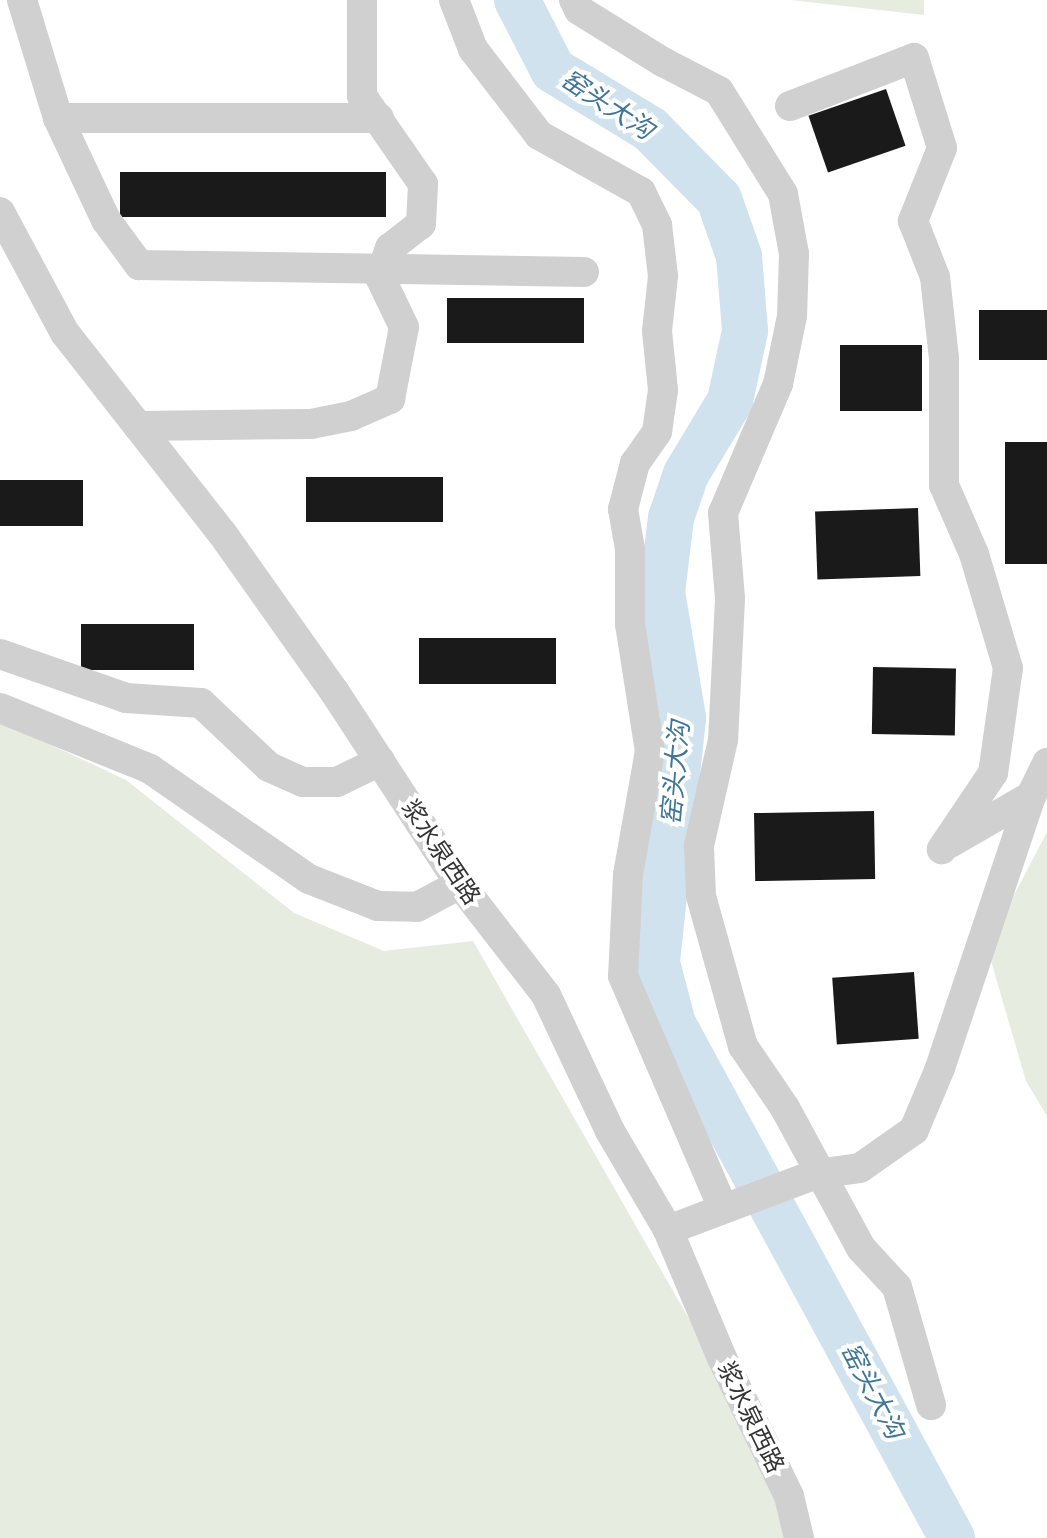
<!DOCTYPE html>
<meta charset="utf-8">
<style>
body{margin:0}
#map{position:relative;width:1047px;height:1538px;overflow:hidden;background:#fff;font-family:Figtree,"Noto Sans SC",sans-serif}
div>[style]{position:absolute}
.green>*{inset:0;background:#e6ecdf}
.river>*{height:46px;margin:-23px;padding:0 23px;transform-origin:23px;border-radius:23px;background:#cfe2ee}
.building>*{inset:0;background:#1a1a1a;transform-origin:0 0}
.minor>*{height:30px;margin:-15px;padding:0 15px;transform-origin:15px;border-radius:15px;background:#d0d0d0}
span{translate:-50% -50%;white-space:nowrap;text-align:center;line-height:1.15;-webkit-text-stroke:8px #fff;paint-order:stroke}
.street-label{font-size:24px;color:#333}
.water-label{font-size:26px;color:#3f7597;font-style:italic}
</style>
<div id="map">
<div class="green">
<div style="clip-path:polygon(791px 0,924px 0,924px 15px)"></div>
<div style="clip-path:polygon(0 721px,126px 780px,294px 913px,384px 951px,473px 941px,777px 1473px,784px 1538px,0 1538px)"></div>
<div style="clip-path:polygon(1047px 832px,1047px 1116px,1026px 1081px,987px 947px)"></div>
</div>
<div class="river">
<div style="left:517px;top:0;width:79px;rotate:62.8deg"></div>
<div style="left:553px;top:70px;width:114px;rotate:31.3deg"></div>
<div style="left:650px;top:129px;width:98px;rotate:45.4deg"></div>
<div style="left:719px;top:199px;width:60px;rotate:70.7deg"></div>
<div style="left:739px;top:256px;width:75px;rotate:85.4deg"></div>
<div style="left:745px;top:331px;width:72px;rotate:102.1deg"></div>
<div style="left:730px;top:401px;width:85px;rotate:121.1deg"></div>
<div style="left:686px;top:474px;width:46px;rotate:108.8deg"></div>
<div style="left:671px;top:518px;width:75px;rotate:96.9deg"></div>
<div style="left:662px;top:592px;width:128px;rotate:80.5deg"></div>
<div style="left:683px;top:718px;width:246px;rotate:96.1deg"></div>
<div style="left:657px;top:963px;width:63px;rotate:75.3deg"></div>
<div style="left:673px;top:1024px;width:585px;rotate:61.51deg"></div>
</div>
<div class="building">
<div style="left:886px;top:89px;width:60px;height:82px;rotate:71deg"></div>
<div style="left:386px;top:172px;width:45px;height:266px;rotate:90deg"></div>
<div style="left:584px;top:298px;width:45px;height:137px;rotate:90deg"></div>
<div style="left:1047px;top:310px;width:50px;height:68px;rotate:90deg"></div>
<div style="left:840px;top:345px;width:82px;height:66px"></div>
<div style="left:1047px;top:442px;width:122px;height:42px;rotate:90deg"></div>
<div style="left:443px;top:477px;width:45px;height:137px;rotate:90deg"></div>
<div style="left:83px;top:480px;width:46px;height:83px;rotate:90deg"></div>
<div style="left:918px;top:508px;width:68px;height:103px;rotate:88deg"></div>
<div style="left:194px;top:624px;width:46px;height:113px;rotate:90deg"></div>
<div style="left:556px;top:638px;width:46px;height:137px;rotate:90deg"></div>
<div style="left:873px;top:667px;width:83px;height:67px;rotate:1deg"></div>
<div style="left:874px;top:811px;width:68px;height:120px;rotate:89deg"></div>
<div style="left:914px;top:972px;width:67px;height:82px;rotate:86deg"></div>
</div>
<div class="minor">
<div style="left:22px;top:0;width:123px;rotate:73deg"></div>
<div style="left:454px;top:0;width:53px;rotate:68.8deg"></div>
<div style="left:473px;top:49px;width:108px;rotate:52.5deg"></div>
<div style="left:539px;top:135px;width:117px;rotate:29.2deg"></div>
<div style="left:641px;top:192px;width:37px;rotate:64deg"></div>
<div style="left:657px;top:225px;width:51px;rotate:83.3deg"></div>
<div style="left:663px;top:276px;width:55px;rotate:96.2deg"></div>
<div style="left:657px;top:331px;width:59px;rotate:84.2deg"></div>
<div style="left:663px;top:390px;width:42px;rotate:98.1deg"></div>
<div style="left:657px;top:432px;width:38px;rotate:125deg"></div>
<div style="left:635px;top:463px;width:48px;rotate:104.6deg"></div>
<div style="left:623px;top:509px;width:41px;rotate:80.1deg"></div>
<div style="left:630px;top:549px;width:75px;rotate:90deg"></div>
<div style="left:630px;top:624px;width:129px;rotate:81.1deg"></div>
<div style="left:650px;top:751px;width:126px;rotate:100.1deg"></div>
<div style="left:628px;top:875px;width:101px;rotate:92.8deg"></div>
<div style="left:623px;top:976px;width:253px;rotate:66.7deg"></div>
<div style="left:574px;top:0;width:11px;rotate:63deg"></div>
<div style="left:579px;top:10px;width:99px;rotate:31.8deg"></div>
<div style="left:663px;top:62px;width:63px;rotate:27.4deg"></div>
<div style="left:719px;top:91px;width:121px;rotate:58.1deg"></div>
<div style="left:783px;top:194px;width:61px;rotate:79.6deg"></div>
<div style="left:794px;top:254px;width:62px;rotate:91.8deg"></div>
<div style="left:792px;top:316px;width:69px;rotate:101.6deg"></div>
<div style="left:778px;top:384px;width:140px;rotate:113.1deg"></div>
<div style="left:723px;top:513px;width:86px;rotate:85.3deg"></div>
<div style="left:730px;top:599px;width:141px;rotate:92.8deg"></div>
<div style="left:723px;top:740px;width:109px;rotate:102.8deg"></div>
<div style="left:699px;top:846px;width:50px;rotate:87.7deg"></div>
<div style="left:701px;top:896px;width:156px;rotate:74.4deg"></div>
<div style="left:743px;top:1046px;width:75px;rotate:55.9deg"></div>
<div style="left:785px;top:1108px;width:159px;rotate:61.5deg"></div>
<div style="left:861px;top:1248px;width:53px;rotate:47.3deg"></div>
<div style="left:897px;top:1287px;width:123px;rotate:73.9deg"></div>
<div style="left:790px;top:106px;width:133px;rotate:-21.2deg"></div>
<div style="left:914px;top:58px;width:94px;rotate:72.7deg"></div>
<div style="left:942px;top:148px;width:79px;rotate:111.7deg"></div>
<div style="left:913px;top:221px;width:60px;rotate:68.6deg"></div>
<div style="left:935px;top:277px;width:81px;rotate:83.7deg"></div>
<div style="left:944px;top:358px;width:127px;rotate:90deg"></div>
<div style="left:944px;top:485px;width:75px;rotate:66.5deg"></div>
<div style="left:974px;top:554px;width:119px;rotate:73.4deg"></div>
<div style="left:1008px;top:668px;width:106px;rotate:98.1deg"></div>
<div style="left:993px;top:773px;width:92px;rotate:123.9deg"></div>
<div style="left:379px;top:118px;width:321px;rotate:180deg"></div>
<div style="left:58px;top:118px;width:113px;rotate:64.8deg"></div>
<div style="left:106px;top:220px;width:56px;rotate:53.7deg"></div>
<div style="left:139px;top:265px;width:445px;rotate:0.9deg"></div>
<div style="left:0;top:212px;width:137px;rotate:61.8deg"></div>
<div style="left:65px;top:333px;width:254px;rotate:51.9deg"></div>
<div style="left:222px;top:533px;width:194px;rotate:54.7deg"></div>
<div style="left:334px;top:691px;width:230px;rotate:56.9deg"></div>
<div style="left:460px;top:884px;width:140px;rotate:52.2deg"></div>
<div style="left:546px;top:995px;width:150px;rotate:64.8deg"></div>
<div style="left:610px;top:1131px;width:115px;rotate:59.6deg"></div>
<div style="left:668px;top:1230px;width:139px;rotate:67.1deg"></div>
<div style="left:722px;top:1358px;width:153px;rotate:64.1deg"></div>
<div style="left:789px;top:1496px;width:43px;rotate:76.6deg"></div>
<div style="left:138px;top:426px;width:173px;rotate:-0.7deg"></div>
<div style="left:311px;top:424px;width:41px;rotate:-11.3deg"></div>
<div style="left:351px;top:416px;width:43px;rotate:-23.6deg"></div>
<div style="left:390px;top:399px;width:73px;rotate:-79deg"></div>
<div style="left:404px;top:327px;width:55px;rotate:-115.6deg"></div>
<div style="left:380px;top:277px;width:31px;rotate:-71deg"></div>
<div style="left:390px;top:248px;width:39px;rotate:-38deg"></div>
<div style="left:421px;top:224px;width:40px;rotate:-87.1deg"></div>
<div style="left:423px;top:184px;width:107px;rotate:-124.7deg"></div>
<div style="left:362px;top:96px;width:96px;rotate:-90deg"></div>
<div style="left:0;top:654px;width:133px;rotate:19.2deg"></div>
<div style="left:126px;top:698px;width:75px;rotate:3.8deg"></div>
<div style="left:201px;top:703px;width:93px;rotate:43.3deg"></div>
<div style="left:269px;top:767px;width:37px;rotate:24deg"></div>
<div style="left:303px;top:782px;width:34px"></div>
<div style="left:337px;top:782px;width:48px;rotate:-26deg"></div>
<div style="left:0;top:708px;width:162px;rotate:22.1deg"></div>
<div style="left:150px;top:769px;width:193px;rotate:34.7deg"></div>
<div style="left:309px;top:879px;width:74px;rotate:21.4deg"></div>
<div style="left:378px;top:906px;width:39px;rotate:1deg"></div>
<div style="left:417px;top:907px;width:49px;rotate:-28.1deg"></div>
<div style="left:950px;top:843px;width:94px;rotate:-30.1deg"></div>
<div style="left:1031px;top:796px;width:37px;rotate:-64deg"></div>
<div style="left:668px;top:1230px;width:158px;rotate:-20.7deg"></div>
<div style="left:816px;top:1174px;width:44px;rotate:-7.8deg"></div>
<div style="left:860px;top:1168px;width:66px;rotate:-35.1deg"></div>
<div style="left:914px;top:1130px;width:67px;rotate:-67.2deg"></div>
<div style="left:940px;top:1068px;width:287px;rotate:-71.5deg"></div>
</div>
<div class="street-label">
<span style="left:441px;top:852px;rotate:56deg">浆水泉西路</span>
<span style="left:751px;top:1417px;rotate:64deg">浆水泉西路</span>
</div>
<div class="water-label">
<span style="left:607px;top:105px;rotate:33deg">窑头大沟</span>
<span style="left:676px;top:773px;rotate:-85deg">窑头大沟</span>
<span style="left:872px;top:1391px;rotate:62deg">窑头大沟</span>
</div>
</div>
